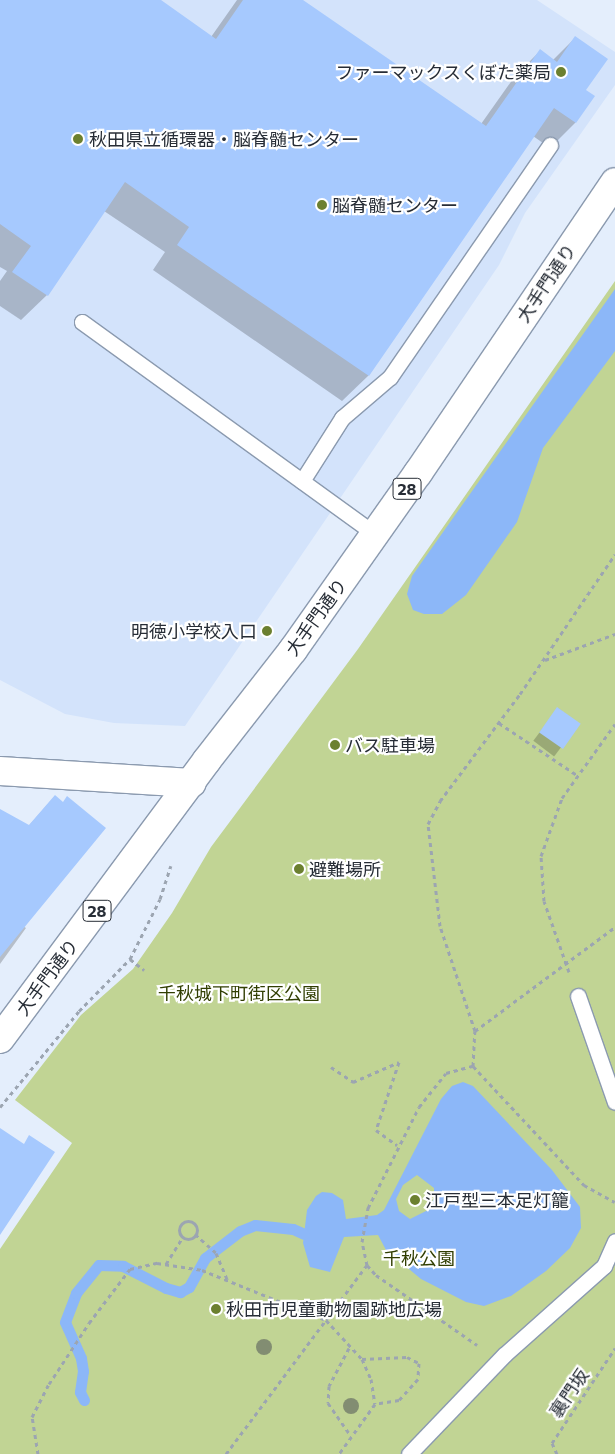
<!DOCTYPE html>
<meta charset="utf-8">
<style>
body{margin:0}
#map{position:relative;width:615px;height:1454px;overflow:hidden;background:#e4eefc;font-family:Commissioner,"Noto Sans JP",sans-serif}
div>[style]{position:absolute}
.built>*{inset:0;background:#d3e3fb}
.green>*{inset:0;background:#c1d494}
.water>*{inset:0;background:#8cb7f8}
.shadow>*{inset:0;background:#0003;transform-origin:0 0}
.stream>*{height:11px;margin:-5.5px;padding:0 5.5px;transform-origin:5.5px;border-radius:5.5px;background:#8cb7f8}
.building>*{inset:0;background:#a6c9fe;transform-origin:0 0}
.path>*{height:3px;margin-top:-1.5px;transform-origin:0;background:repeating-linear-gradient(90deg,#9ca5b1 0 4px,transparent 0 8px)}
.path>.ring{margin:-1.5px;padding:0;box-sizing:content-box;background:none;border:3px solid #9ca5b1;border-radius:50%}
.roads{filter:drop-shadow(1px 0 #8b9aaf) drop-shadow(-1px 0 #8b9aaf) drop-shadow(0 1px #8b9aaf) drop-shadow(0 -1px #8b9aaf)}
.lane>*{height:15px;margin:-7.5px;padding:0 7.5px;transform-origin:7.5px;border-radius:7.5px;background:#fff}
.street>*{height:28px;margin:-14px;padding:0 14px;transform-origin:14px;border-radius:14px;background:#fff}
.primary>*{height:28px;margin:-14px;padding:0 14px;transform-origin:14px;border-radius:14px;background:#fff}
.trees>*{width:16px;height:16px;margin:-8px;border-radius:50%;background:#828d72}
.dots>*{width:14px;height:14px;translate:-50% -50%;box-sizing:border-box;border:2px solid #fff;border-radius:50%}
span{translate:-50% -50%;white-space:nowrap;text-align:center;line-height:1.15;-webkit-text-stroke:4.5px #fff;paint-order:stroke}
.shield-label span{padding:1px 4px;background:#fff;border:1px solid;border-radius:4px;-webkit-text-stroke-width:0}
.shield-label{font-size:16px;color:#272d36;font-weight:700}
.poi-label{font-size:18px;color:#272d36}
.right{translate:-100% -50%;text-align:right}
.left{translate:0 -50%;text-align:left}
.street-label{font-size:18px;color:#272d36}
.park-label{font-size:18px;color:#313e02}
</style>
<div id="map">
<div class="built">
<div style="clip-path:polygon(0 0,537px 0,615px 52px,615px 85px,525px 213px,499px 265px,185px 726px,114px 723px,65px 714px,0 680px)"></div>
</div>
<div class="green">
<div style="clip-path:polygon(615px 281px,615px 1454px,0 1454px,0 1249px,72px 1143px,15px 1100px,81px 1015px,133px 969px,172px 913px,211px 847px,358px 649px)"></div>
</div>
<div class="water">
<div style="clip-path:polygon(615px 289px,615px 351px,543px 448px,517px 522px,466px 595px,442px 614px,424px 614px,413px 610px,407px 594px,412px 576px)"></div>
<div style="clip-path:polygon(evenodd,463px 1082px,473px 1086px,552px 1170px,580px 1207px,581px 1228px,570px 1248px,546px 1271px,511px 1296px,484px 1306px,466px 1302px,421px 1279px,386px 1250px,378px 1235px,344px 1237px,330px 1272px,310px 1267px,303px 1243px,307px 1210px,316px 1196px,322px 1192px,332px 1193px,343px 1200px,346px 1219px,377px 1215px,384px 1210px,441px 1099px,452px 1086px,463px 1082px,417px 1175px,434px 1188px,434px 1198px,428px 1210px,410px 1219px,399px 1211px,396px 1199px,403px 1185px,417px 1175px)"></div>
</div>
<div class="shadow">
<div style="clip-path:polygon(0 0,159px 0,211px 37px,237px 0,301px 0,481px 124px,515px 76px,540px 51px,553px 60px,575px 38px,584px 90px,593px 96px,575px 123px,550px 148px,533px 136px,368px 376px,342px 401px,153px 270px,165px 252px,104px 211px,47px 295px,21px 320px,0 306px,0 281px,7px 271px,0 267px)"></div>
<div style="left:558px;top:708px;width:26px;height:41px;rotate:37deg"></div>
<div style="clip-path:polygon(55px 796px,23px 926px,26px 928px,0 964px,0 843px,10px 847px)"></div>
</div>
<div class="stream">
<div style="left:84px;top:1400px;width:9px;rotate:-117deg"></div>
<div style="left:80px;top:1392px;width:21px;rotate:-82deg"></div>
<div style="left:83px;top:1371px;width:13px;rotate:-99deg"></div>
<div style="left:81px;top:1358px;width:39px;rotate:-114deg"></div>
<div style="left:65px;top:1322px;width:31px;rotate:-69deg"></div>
<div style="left:76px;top:1293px;width:36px;rotate:-51deg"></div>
<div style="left:99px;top:1265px;width:24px;rotate:2deg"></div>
<div style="left:123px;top:1266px;width:48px;rotate:27.1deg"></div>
<div style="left:166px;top:1288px;width:15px;rotate:16deg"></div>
<div style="left:180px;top:1292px;width:10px;rotate:-29deg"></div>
<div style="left:189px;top:1287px;width:33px;rotate:-61deg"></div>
<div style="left:205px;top:1258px;width:44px;rotate:-37.6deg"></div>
<div style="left:240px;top:1231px;width:16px;rotate:-22deg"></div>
<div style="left:255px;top:1225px;width:38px;rotate:6deg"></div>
<div style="left:293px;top:1229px;width:12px;rotate:24deg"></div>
</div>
<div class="building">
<div style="clip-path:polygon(0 0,161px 0,216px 39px,243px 0,303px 0,486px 126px,540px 49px,557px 62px,575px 36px,608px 59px,586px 90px,595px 96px,576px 123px,554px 108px,369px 376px,177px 245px,189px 227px,125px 182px,48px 296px,12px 272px,31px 246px,0 224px)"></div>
<div style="left:557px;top:707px;width:29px;height:31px;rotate:35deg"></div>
<div style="clip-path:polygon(55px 795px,63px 802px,67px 796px,106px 828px,0 957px,0 809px,29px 825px)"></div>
<div style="clip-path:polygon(0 1128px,24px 1144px,29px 1135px,55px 1152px,0 1235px)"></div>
</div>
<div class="path">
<div style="left:545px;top:660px;width:75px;rotate:-20.4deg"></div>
<div style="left:499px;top:723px;width:94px;rotate:33.7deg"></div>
<div style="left:130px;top:959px;width:18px;rotate:38deg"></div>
<div style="left:569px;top:972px;width:75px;rotate:-109.4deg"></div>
<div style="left:544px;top:901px;width:45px;rotate:-93.8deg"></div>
<div style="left:541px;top:856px;width:62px;rotate:-70.1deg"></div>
<div style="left:562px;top:798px;width:91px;rotate:-54.4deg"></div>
<div style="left:475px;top:1031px;width:174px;rotate:-36.6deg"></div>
<div style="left:473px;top:1066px;width:35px;rotate:-87deg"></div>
<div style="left:475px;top:1031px;width:111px;rotate:-108.4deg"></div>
<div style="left:440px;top:926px;width:103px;rotate:-96.7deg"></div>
<div style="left:428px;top:824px;width:26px;rotate:-62deg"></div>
<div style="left:440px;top:801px;width:134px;rotate:-53.2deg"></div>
<div style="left:520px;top:694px;width:169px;rotate:-55.8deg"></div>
<div style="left:331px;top:1067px;width:27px;rotate:34deg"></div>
<div style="left:353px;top:1082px;width:50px;rotate:-23.5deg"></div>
<div style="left:399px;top:1062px;width:72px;rotate:108.7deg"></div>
<div style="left:376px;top:1130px;width:26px;rotate:36deg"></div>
<div style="left:0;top:1107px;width:124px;rotate:-50.5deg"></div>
<div style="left:79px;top:1011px;width:73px;rotate:-45.6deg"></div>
<div style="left:130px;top:959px;width:67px;rotate:-63.4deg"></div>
<div style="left:160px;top:899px;width:35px;rotate:-72deg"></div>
<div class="ring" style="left:179px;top:1221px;width:15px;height:15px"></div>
<div style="left:195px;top:1234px;width:28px;rotate:42deg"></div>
<div style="left:216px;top:1253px;width:28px;rotate:67deg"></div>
<div style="left:166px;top:1264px;width:31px;rotate:-58deg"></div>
<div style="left:367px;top:1265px;width:13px;rotate:48deg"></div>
<div style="left:376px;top:1275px;width:123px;rotate:34.7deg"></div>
<div style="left:349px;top:1348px;width:43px;rotate:117.8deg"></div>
<div style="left:329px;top:1386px;width:17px;rotate:93deg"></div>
<div style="left:328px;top:1403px;width:40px;rotate:55.1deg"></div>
<div style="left:362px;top:1359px;width:45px;rotate:-2.5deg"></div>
<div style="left:407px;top:1357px;width:13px;rotate:27deg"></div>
<div style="left:419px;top:1363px;width:16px;rotate:94deg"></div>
<div style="left:418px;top:1379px;width:28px;rotate:132deg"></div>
<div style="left:399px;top:1400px;width:24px;rotate:171deg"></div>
<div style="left:38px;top:1454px;width:37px;rotate:-99deg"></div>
<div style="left:32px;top:1417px;width:37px;rotate:-63deg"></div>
<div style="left:49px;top:1384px;width:73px;rotate:-56.7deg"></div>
<div style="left:89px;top:1323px;width:68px;rotate:-52.8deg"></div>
<div style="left:130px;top:1269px;width:28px;rotate:-13deg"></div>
<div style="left:157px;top:1263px;width:46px;rotate:8.8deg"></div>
<div style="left:202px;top:1270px;width:134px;rotate:22deg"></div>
<div style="left:326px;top:1320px;width:53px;rotate:47.3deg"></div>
<div style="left:362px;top:1359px;width:22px;rotate:66deg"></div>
<div style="left:371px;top:1379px;width:25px;rotate:81deg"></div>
<div style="left:375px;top:1404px;width:62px;rotate:125.8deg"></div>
<div style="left:226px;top:1454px;width:236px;rotate:-53.3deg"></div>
<div style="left:367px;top:1265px;width:24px;rotate:-102deg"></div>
<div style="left:362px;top:1242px;width:35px;rotate:-80deg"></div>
<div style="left:368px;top:1208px;width:113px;rotate:-63.2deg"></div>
<div style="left:419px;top:1107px;width:43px;rotate:-51.5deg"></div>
<div style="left:446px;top:1073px;width:28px;rotate:-15deg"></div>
<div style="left:473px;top:1066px;width:163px;rotate:47deg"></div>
<div style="left:584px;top:1185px;width:35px;rotate:29deg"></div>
<div style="left:557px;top:1454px;width:12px;rotate:-114deg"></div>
<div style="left:552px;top:1443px;width:114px;rotate:-56.4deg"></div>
</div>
<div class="roads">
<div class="lane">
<div style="left:82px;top:322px;width:362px;rotate:35.9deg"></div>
<div style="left:302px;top:481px;width:75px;rotate:-57.6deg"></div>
<div style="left:342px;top:418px;width:63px;rotate:-40.5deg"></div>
<div style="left:390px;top:377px;width:282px;rotate:-55.4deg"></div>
<div style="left:578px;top:996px;width:112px;rotate:70.8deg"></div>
<div style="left:409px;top:1454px;width:137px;rotate:-46.2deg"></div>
<div style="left:504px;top:1355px;width:134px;rotate:-41.7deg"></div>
<div style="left:604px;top:1266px;width:27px;rotate:-66deg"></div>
</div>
<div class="street">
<div style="left:0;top:771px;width:192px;rotate:3.6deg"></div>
</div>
<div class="primary">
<div style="left:0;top:1039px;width:347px;rotate:-53.4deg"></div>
<div style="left:207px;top:760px;width:140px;rotate:-52deg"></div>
<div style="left:293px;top:650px;width:217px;rotate:-54.8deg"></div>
<div style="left:418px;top:473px;width:351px;rotate:-55.9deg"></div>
</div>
</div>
<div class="trees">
<div style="left:264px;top:1347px"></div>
<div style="left:351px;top:1406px"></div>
</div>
<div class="dots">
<div style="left:561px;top:72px;background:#6c8030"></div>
<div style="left:78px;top:139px;background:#6c8030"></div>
<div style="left:322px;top:205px;background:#6c8030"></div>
<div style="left:267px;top:631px;background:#6c8030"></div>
<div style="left:335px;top:745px;background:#6c8030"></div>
<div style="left:299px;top:869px;background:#6c8030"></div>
<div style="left:415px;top:1200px;background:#6c8030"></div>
<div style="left:216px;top:1309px;background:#6c8030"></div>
</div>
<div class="shield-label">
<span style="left:407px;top:489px">28</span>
<span style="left:97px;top:911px">28</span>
</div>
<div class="poi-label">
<span class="right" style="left:551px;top:72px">ファーマックスくぼた薬局</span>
<span class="left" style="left:89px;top:139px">秋田県立循環器・脳脊髄センター</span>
<span class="left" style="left:332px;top:205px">脳脊髄センター</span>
<span class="right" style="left:257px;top:631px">明徳小学校入口</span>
<span class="left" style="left:345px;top:745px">バス駐車場</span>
<span class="left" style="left:309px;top:869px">避難場所</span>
<span class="left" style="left:425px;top:1200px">江戸型三本足灯籠</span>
<span class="left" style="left:226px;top:1309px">秋田市児童動物園跡地広場</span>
</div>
<div class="street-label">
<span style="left:546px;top:283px;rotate:-56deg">大手門通り</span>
<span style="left:316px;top:617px;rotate:-54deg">大手門通り</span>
<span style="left:47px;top:977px;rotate:-53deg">大手門通り</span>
<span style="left:569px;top:1393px;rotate:-56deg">裏門坂</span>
</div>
<div class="park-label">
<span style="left:239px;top:993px">千秋城下町街区公園</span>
<span style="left:419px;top:1258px">千秋公園</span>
</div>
</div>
